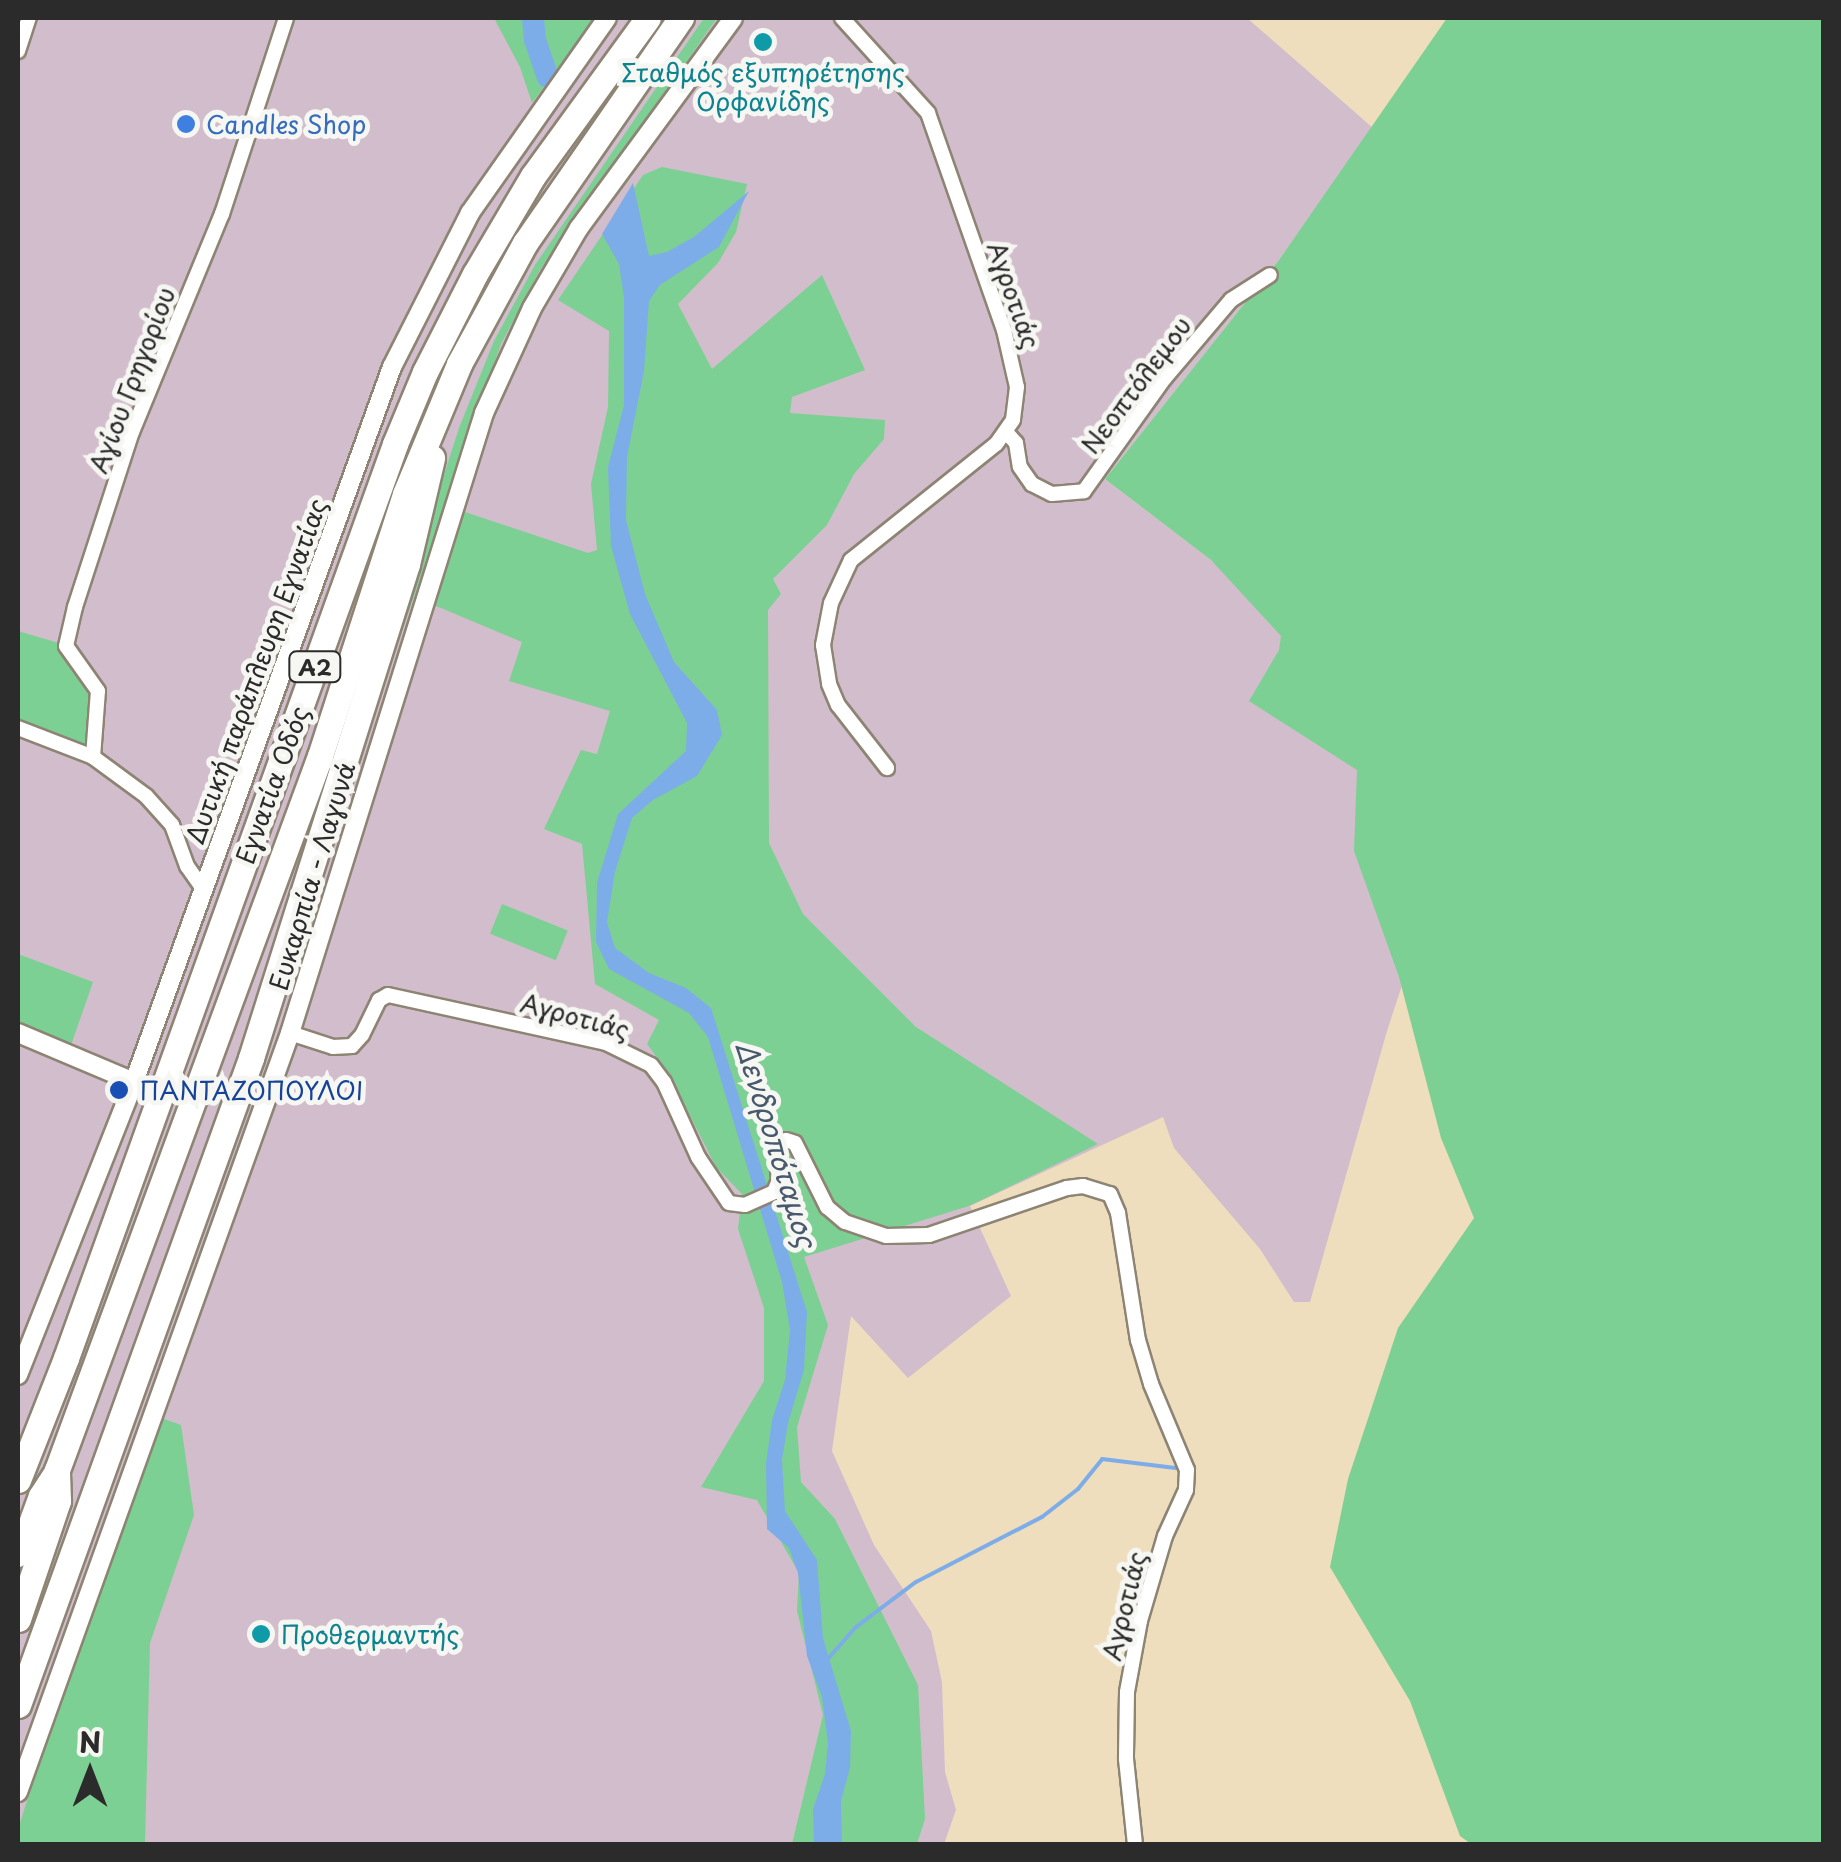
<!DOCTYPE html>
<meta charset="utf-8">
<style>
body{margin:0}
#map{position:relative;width:1841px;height:1862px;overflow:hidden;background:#efdebe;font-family:"Playpen Sans",sans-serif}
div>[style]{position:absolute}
.industrial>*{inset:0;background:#d1bdcb}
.green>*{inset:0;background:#7dd093;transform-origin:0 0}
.water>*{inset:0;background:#7dade8}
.stream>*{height:4px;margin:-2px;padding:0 2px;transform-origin:2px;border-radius:2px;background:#7dade8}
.river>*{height:22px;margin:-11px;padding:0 11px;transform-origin:11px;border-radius:11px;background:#7dade8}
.roads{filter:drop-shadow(2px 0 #8d8474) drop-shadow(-2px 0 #8d8474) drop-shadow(0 2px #8d8474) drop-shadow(0 -2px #8d8474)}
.minor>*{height:14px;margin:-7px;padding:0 7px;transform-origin:7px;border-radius:7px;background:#fff}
.tertiary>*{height:18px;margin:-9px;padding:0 9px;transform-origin:9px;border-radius:9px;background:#fff}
.trunk>*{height:22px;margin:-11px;padding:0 11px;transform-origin:11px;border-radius:11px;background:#fff}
.motorway>*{height:25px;margin:-12.5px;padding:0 12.5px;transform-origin:12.5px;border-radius:12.5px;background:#fff}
.dots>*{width:28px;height:28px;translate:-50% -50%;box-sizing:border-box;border:5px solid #f6f6f2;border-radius:50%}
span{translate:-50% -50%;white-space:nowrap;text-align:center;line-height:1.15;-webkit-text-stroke:10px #f6f6f2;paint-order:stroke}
.shield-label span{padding:2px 8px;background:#f6f6f2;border:2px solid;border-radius:8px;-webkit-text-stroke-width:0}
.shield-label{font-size:22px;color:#2b2b2b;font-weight:700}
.culture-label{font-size:25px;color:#0d838f}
.left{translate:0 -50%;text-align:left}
.shop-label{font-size:25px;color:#366cbe}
.street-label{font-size:25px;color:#2b2b2b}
.transit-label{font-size:25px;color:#164399}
.water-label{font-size:28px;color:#48586d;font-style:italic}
.frame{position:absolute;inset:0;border:20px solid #2b2b2b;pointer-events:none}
.north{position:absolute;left:40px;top:1722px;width:100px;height:100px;-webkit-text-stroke:8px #f6f6f2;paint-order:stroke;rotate:0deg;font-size:28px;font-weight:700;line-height:40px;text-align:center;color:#2b2b2b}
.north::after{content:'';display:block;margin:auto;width:35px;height:45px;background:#2b2b2b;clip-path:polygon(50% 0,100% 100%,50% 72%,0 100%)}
</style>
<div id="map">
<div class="industrial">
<div style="clip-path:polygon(18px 18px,1247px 18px,1373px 128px,1279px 260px,1105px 479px,1211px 560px,1307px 641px,1431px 897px,1387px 1031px,1310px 1302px,1294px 1302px,1260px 1249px,1174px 1148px,1163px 1117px,970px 1206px,1011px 1296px,908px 1378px,851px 1316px,832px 1451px,874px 1545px,931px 1631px,942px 1682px,945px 1772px,956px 1810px,944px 1844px,18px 1844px)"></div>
</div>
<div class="green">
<div style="clip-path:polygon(494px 18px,595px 18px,532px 103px,520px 67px)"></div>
<div style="clip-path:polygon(704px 18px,717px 18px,540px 270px,501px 344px,368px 730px,257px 1085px,250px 1080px,459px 428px,494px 341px,535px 265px)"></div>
<div style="clip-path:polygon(1447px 18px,1823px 18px,1823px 1844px,1471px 1844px,1460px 1836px,1410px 1701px,1330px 1567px,1348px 1479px,1398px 1328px,1474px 1218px,1441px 1138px,1399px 977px,1354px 851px,1357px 770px,1249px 701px,1279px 650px,1281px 636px,1211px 560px,1105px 479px,1279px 260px)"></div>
<div style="clip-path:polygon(662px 167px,747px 184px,736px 232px,718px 263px,678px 304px,712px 369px,822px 275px,865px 370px,792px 397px,790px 413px,885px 420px,884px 439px,854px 474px,827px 525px,773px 579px,781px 594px,768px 610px,769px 843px,803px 914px,916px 1027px,1098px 1144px,969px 1206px,804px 1257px,828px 1325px,797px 1427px,801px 1482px,835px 1519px,918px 1685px,925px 1819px,917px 1844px,792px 1844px,823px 1715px,797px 1611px,799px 1573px,757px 1500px,701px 1487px,764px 1381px,764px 1308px,738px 1229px,742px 1194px,716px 1167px,669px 1074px,647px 1044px,659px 1020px,595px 984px,582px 844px,544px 829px,581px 750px,597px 754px,610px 711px,509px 681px,522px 642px,429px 603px,462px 511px,588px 553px,597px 550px,591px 484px,608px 407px,609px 331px,558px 300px,643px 175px)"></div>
<div style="clip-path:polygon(18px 631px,62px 644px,72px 672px,96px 685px,98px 717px,84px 748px,18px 722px)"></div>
<div style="left:502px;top:904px;width:71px;height:32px;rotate:22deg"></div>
<div style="clip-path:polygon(18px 954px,93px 982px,70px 1048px,18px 1027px)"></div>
<div style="clip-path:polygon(161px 1418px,181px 1425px,194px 1515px,150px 1643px,145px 1844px,18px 1844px,18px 1829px,58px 1704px)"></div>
</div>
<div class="water">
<div style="clip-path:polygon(633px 183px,649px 256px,667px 252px,694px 237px,749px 191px,719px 247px,660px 285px,649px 301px,644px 371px,627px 457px,626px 520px,645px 594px,674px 662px,717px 710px,722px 735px,697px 776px,653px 800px,632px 818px,615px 872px,607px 922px,615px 948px,649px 973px,686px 988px,711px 1008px,807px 1312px,804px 1370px,788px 1423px,782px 1460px,785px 1511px,817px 1560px,823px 1638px,851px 1731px,850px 1768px,841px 1801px,842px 1844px,814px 1844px,813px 1809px,825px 1774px,828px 1744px,822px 1697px,807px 1656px,798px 1573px,789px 1548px,767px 1529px,766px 1463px,772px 1420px,785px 1380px,790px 1330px,782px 1282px,708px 1037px,689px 1013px,609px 969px,596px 942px,597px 883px,618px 814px,686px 751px,687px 723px,630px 614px,611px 546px,608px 467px,624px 405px,624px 298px,619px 264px,602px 234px)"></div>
</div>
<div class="stream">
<div style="left:826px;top:1661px;width:45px;rotate:-48.6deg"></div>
<div style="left:856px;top:1627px;width:75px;rotate:-36.9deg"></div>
<div style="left:916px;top:1582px;width:142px;rotate:-27.3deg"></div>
<div style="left:1042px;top:1517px;width:46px;rotate:-37.9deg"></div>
<div style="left:1078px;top:1489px;width:38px;rotate:-51deg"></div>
<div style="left:1102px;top:1459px;width:74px;rotate:7deg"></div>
</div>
<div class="river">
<div style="left:533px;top:18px;width:22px;rotate:85deg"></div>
<div style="left:535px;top:40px;width:39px;rotate:71deg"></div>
</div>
<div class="roads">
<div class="minor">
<div style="left:842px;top:18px;width:128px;rotate:47.8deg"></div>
<div style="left:928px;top:113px;width:230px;rotate:70.7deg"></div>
<div style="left:1004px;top:330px;width:58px;rotate:77.2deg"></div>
<div style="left:1017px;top:387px;width:33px;rotate:97deg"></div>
<div style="left:1013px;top:420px;width:29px;rotate:125deg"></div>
<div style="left:996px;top:444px;width:186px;rotate:141.3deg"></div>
<div style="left:851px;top:560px;width:47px;rotate:114.9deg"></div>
<div style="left:831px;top:603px;width:43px;rotate:100.8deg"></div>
<div style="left:823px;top:645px;width:39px;rotate:81deg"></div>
<div style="left:829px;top:684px;width:23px;rotate:67deg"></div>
<div style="left:838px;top:705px;width:80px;rotate:52.1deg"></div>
<div style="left:18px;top:51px;width:35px;rotate:-72deg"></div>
<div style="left:1006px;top:432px;width:15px;rotate:48deg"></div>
<div style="left:1016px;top:443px;width:24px;rotate:81deg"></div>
<div style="left:1020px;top:467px;width:21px;rotate:55deg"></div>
<div style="left:1032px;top:484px;width:22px;rotate:27deg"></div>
<div style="left:1052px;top:494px;width:32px;rotate:-5deg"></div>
<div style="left:1084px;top:491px;width:138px;rotate:-54.5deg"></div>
<div style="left:1164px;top:379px;width:104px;rotate:-49.7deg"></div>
<div style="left:1231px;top:300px;width:46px;rotate:-32.7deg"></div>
<div style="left:18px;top:728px;width:80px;rotate:21.1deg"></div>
<div style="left:93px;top:757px;width:66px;rotate:36.3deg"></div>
<div style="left:146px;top:796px;width:39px;rotate:48deg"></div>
<div style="left:172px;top:825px;width:44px;rotate:69.9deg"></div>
<div style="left:187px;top:866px;width:29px;rotate:55deg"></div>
<div style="left:93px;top:757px;width:66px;rotate:-85.7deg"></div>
<div style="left:98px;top:691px;width:55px;rotate:-125.4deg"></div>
<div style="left:66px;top:646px;width:40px;rotate:-77deg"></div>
<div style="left:75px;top:607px;width:184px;rotate:-72deg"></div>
<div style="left:132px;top:432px;width:236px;rotate:-67.6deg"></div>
<div style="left:222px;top:214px;width:206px;rotate:-71.9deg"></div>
<div style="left:290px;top:1033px;width:45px;rotate:18deg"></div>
<div style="left:333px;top:1047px;width:19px;rotate:-3deg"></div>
<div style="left:352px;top:1046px;width:15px;rotate:-48deg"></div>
<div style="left:362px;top:1035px;width:39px;rotate:-64deg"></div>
<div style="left:379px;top:1000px;width:10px;rotate:-29deg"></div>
<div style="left:388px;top:995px;width:223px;rotate:12.4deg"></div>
<div style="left:606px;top:1043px;width:50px;rotate:26.1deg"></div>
<div style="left:651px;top:1065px;width:21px;rotate:53deg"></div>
<div style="left:664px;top:1082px;width:82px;rotate:65.6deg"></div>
<div style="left:698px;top:1157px;width:55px;rotate:56deg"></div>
<div style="left:729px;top:1203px;width:16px;rotate:7deg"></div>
<div style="left:745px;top:1205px;width:32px;rotate:-24deg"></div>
<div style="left:774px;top:1192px;width:13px;rotate:-67deg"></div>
<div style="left:779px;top:1180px;width:31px;rotate:-96deg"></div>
<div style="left:776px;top:1149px;width:13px;rotate:-42deg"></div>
<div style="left:786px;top:1140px;width:9px;rotate:18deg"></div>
<div style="left:795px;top:1143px;width:72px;rotate:63.4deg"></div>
<div style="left:827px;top:1207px;width:23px;rotate:40deg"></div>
<div style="left:845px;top:1222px;width:43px;rotate:18.9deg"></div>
<div style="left:886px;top:1236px;width:43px;rotate:-1.3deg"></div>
<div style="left:929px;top:1235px;width:146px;rotate:-18.8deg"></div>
<div style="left:1067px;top:1188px;width:16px;rotate:-7deg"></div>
<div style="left:1083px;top:1186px;width:28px;rotate:17deg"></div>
<div style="left:1110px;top:1194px;width:21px;rotate:67deg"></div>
<div style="left:1118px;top:1213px;width:129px;rotate:81.1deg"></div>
<div style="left:1138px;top:1340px;width:46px;rotate:73.5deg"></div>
<div style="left:1151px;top:1384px;width:93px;rotate:67.3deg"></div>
<div style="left:1187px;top:1470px;width:20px;rotate:93deg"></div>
<div style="left:1186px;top:1490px;width:51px;rotate:114.5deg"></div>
<div style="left:1165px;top:1536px;width:89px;rotate:106.4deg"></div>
<div style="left:1140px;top:1621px;width:72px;rotate:100.4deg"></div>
<div style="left:1127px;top:1692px;width:67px;rotate:90.9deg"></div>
<div style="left:1126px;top:1759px;width:85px;rotate:84deg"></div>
</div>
<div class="tertiary">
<div style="left:18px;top:1033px;width:126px;rotate:22.9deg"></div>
<div style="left:18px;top:1375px;width:315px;rotate:-68.4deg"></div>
<div style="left:134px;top:1082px;width:760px;rotate:-70.16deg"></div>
<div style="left:392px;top:367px;width:173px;rotate:-63.1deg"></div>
<div style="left:470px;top:213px;width:238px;rotate:-54.9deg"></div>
<div style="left:18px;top:1792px;width:806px;rotate:-70.28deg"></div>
<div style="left:290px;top:1033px;width:650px;rotate:-72.62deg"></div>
<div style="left:484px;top:413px;width:115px;rotate:-65.4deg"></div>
<div style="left:532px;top:308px;width:93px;rotate:-59.6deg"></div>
<div style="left:579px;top:228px;width:260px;rotate:-53.7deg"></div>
</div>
<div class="trunk">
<div style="left:18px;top:1556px;width:64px;rotate:-69.9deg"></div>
<div style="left:40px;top:1496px;width:31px;rotate:-57deg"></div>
</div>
<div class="motorway">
<div style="left:18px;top:1480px;width:131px;rotate:-68.5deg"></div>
<div style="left:66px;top:1358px;width:971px;rotate:-70.2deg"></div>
<div style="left:395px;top:444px;width:78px;rotate:-67.4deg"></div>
<div style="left:425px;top:372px;width:110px;rotate:-63deg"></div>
<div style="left:475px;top:274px;width:114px;rotate:-59.4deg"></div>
<div style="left:533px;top:176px;width:195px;rotate:-54deg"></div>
<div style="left:18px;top:1619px;width:125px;rotate:-71.3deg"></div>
<div style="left:58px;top:1501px;width:31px;rotate:-92deg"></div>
<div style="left:57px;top:1470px;width:761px;rotate:-69.78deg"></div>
<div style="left:320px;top:756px;width:275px;rotate:-72deg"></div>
<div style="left:405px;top:494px;width:141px;rotate:-67.4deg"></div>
<div style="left:459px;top:364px;width:138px;rotate:-61.4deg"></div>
<div style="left:525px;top:243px;width:274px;rotate:-55.3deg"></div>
<div style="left:18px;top:1705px;width:688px;rotate:-70.19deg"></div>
<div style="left:251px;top:1058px;width:518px;rotate:-72.47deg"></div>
<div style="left:407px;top:564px;width:109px;rotate:-76.7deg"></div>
</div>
</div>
<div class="dots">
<div style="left:763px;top:42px;background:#0f9aa8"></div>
<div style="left:186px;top:124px;background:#3f7fe0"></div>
<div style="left:119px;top:1090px;background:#1a4fb4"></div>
<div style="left:261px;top:1634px;background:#0f9aa8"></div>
</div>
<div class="shield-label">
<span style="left:315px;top:667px">Α2</span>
</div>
<div class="culture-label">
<span style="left:763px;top:87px">Σταθμός εξυπηρέτησης<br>Ορφανίδης</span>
<span class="left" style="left:281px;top:1634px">Προθερμαντής</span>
</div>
<div class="shop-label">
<span class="left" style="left:206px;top:124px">Candles Shop</span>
</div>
<div class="street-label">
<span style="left:1014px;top:295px;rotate:71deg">Αγροτιάς</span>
<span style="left:132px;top:380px;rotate:-69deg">Αγίου Γρηγορίου</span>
<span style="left:1136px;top:385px;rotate:-53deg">Νεοπτόλεμου</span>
<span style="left:256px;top:671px;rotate:-70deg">Δυτική παράπλευρη Εγνατίας</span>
<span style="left:272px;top:785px;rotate:-70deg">Εγνατία Οδός</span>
<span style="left:312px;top:876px;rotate:-73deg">Ευκαρπία - Λαγυνά</span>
<span style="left:575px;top:1016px;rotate:15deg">Αγροτιάς</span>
<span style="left:1124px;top:1606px;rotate:-76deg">Αγροτιάς</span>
</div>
<div class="transit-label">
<span class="left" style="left:139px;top:1090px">ΠΑΝΤΑΖΟΠΟΥΛΟΙ</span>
</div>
<div class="water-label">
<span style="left:777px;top:1144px;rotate:73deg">Δενδροπόταμος</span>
</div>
<div class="frame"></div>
<div class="north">N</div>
</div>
